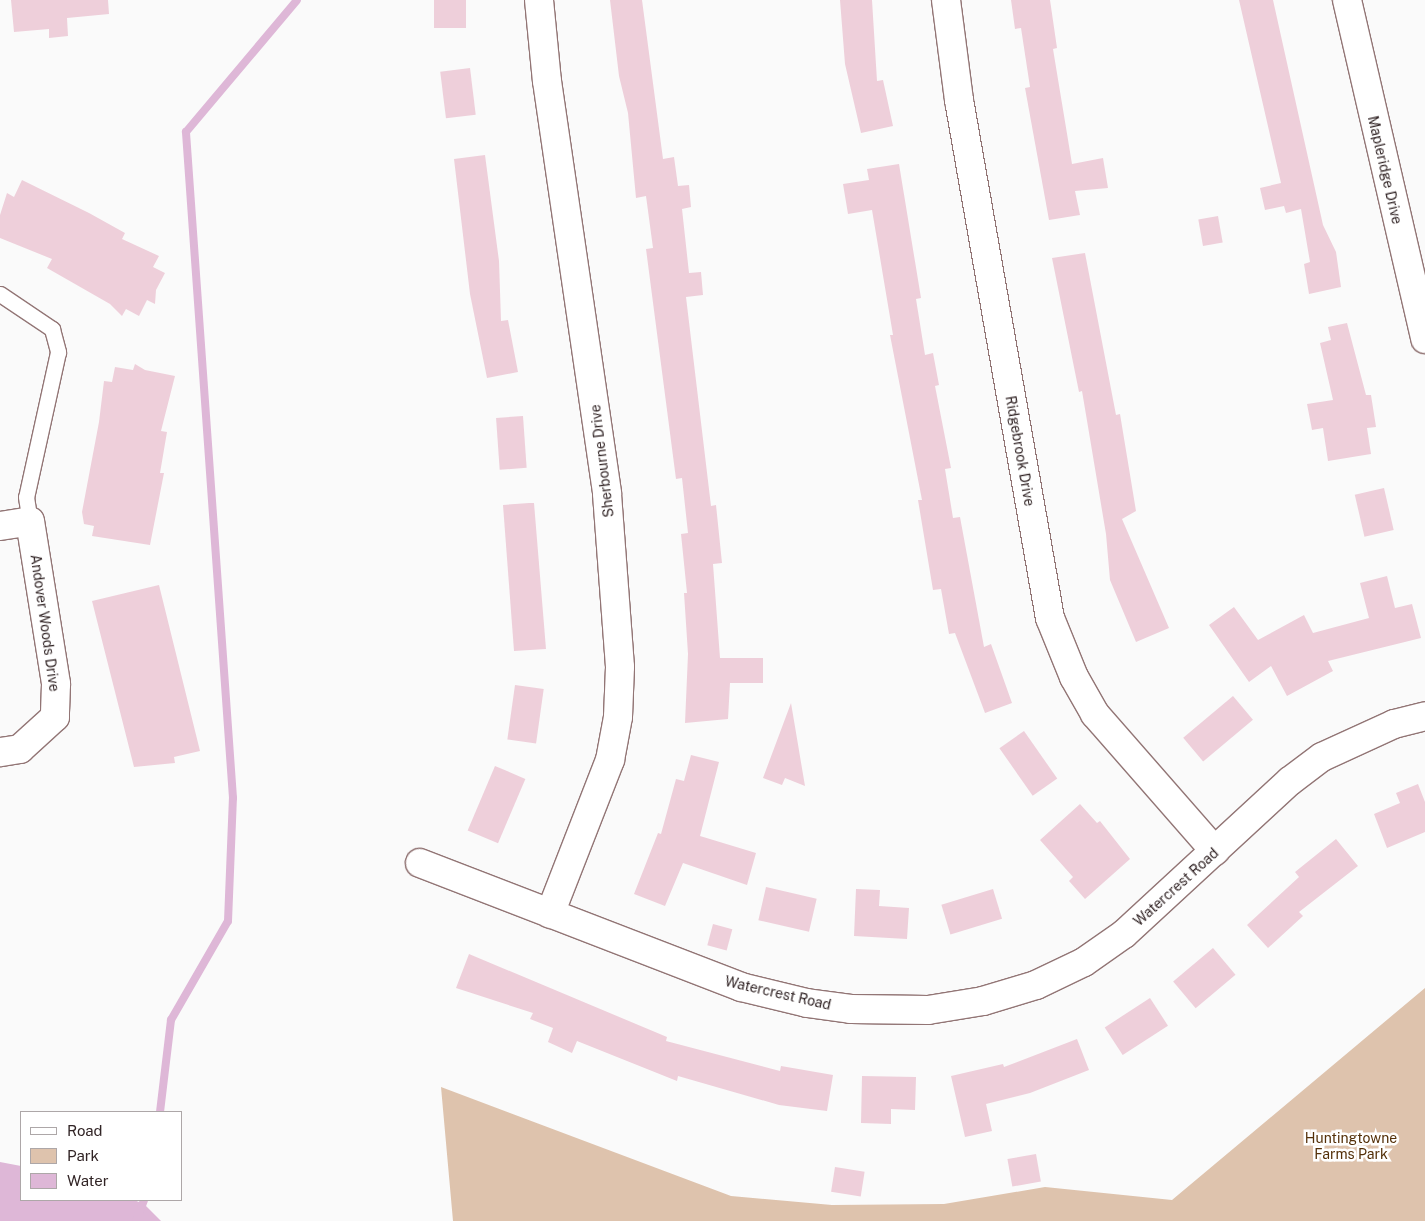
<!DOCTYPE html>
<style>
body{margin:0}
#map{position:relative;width:1425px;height:1221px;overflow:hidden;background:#fafafa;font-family:"Public Sans",sans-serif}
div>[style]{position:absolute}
.green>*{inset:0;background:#dec3ad}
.water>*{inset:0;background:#deb7d7}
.stream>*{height:8px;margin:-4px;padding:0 4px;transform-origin:4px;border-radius:4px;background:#deb7d7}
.building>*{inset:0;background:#eecfda;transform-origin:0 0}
.roads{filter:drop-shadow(1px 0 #927575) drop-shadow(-1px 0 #927575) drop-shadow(0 1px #927575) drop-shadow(0 -1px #927575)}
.lane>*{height:15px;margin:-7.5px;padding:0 7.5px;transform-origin:7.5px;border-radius:7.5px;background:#fff}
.street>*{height:28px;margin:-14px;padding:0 14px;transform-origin:14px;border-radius:14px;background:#fff}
span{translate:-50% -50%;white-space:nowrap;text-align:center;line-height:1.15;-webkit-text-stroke:5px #fff;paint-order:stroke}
.street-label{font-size:14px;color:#312425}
.park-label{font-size:14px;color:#543009}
.legend{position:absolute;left:20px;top:1111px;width:162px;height:90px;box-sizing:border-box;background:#fff;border:1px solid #ada7a8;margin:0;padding:6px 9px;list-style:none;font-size:15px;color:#312425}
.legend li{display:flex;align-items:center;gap:10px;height:25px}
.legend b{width:25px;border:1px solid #ada7a8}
</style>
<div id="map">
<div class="green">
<div style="clip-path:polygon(1425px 988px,1425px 1221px,453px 1221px,441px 1087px,731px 1196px,832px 1205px,944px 1204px,1045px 1187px,1172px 1200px)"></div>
</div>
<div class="water">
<div style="clip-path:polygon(0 1162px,21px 1166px,21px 1200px,134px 1200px,144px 1204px,161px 1221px,0 1221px)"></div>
</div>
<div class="stream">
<div style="left:160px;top:1112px;width:93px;rotate:-83.2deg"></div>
<div style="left:171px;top:1020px;width:114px;rotate:-60.1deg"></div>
<div style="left:228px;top:921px;width:123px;rotate:-87.7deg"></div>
<div style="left:233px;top:798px;width:668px;rotate:-94.04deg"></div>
<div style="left:186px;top:132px;width:172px;rotate:-49.9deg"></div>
<div style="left:136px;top:1221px;width:22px;rotate:-69deg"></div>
</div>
<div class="building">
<div style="clip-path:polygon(11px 0,108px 0,109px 14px,67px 18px,68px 36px,49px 38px,49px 29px,14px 32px)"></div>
<div style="left:434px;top:0;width:32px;height:28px"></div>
<div style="clip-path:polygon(610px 0,642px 0,663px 159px,674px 157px,678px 186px,689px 185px,691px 207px,682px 209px,689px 273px,701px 272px,703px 295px,686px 297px,711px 506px,716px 505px,722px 563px,713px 564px,720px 658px,763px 658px,763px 683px,730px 683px,728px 719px,685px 723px,688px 654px,684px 593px,687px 593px,681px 534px,688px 533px,682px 478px,676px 479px,646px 249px,653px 248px,646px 196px,636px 198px,628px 113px,619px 76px)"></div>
<div style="clip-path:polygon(840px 0,872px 0,877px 81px,883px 80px,893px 126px,861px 133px,845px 64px)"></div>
<div style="clip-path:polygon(1011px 0,1050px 0,1057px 48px,1053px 49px,1072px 164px,1103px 158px,1108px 188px,1075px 191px,1080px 215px,1049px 220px,1025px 88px,1030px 87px,1021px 28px,1015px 29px)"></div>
<div style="clip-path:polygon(1239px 0,1273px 0,1323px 225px,1336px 252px,1341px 287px,1309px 294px,1304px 264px,1310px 262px,1301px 209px,1286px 213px,1284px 206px,1265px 210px,1260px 188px,1281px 183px)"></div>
<div style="left:470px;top:68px;width:47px;height:30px;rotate:83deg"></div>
<div style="clip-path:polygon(485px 155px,499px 261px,501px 321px,508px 320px,518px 372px,487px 378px,470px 294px,454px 159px)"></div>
<div style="clip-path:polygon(899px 164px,921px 298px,916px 299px,925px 355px,933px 353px,939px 385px,935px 386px,951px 468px,945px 469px,953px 518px,960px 517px,984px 647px,991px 644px,1012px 703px,985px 713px,955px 633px,949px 634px,941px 589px,933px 590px,918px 500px,922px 500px,890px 335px,893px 335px,872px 210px,848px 214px,843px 184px,869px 180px,867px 169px)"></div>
<div style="clip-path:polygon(22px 180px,89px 213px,125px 233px,122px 239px,159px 256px,153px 267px,165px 273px,156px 290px,155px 304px,147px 300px,139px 316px,126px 309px,122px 316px,110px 304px,47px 268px,52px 259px,0 238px,0 215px,7px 193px,14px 197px)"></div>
<div style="left:1218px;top:216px;width:27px;height:20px;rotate:80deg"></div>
<div style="clip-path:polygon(1085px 253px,1116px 415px,1120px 414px,1136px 511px,1122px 519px,1169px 628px,1136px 642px,1110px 580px,1106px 534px,1082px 391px,1079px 392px,1052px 258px)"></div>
<div style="clip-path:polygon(1347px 323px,1366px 395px,1371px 395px,1376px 427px,1367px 428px,1371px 454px,1328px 461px,1323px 428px,1312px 430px,1307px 404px,1333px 400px,1320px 343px,1331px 340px,1328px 327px)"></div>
<div style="clip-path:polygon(135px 364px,145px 370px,175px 376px,161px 431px,167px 432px,160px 473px,164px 473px,150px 545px,92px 536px,94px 526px,84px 524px,82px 512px,99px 422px,104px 381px,112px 382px,115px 367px,133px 370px)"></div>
<div style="left:523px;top:416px;width:52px;height:27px;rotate:86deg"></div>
<div style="left:1384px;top:488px;width:43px;height:30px;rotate:77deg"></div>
<div style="clip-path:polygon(529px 503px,534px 503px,546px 649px,514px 651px,503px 505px)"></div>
<div style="clip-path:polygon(1387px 576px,1395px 608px,1412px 604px,1421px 638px,1328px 661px,1333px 671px,1287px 696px,1271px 666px,1249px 682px,1209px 625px,1234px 607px,1258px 640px,1304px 615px,1313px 633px,1369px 618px,1360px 583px)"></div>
<div style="clip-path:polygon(159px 585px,200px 751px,174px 757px,175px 763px,134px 767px,92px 601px)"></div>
<div style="left:515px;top:685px;width:29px;height:55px;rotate:8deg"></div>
<div style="left:1233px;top:696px;width:31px;height:65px;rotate:50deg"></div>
<div style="clip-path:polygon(791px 703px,805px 786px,785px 778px,782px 785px,763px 778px)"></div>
<div style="left:1024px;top:731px;width:58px;height:30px;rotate:55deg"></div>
<div style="clip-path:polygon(691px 755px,719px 762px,700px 836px,756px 853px,747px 885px,683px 863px,665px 906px,634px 894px,658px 833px,661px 834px,676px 779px,684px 781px)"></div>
<div style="left:495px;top:766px;width:33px;height:70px;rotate:23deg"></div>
<div style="clip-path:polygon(1418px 784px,1425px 802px,1425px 832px,1387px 848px,1374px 814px,1400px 803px,1396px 793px)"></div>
<div style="clip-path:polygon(1080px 804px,1097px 823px,1100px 821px,1130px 859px,1085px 899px,1069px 881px,1073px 877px,1040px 840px)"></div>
<div style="clip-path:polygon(1336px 839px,1358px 866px,1299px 912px,1303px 916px,1268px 948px,1247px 925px,1299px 877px,1295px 872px)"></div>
<div style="left:766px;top:887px;width:52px;height:34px;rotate:13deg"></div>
<div style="clip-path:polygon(856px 889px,880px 890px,879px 906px,909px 908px,907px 939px,854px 936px)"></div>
<div style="left:993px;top:889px;width:31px;height:54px;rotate:73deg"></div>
<div style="left:713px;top:924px;width:20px;height:22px;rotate:15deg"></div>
<div style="left:1213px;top:948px;width:35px;height:52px;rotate:50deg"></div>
<div style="clip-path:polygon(469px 954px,667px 1037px,666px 1041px,780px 1071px,781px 1066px,833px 1075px,827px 1111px,779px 1105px,678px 1076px,677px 1081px,577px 1041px,572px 1053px,548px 1042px,553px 1028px,530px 1019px,533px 1013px,456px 988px)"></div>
<div style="left:1150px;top:998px;width:33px;height:54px;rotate:57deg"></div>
<div style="clip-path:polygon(1077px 1039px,1089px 1070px,1030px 1093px,986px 1104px,992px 1131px,965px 1137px,951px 1076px,1003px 1064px,1004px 1067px)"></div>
<div style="clip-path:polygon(862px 1076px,916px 1077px,915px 1110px,891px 1109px,891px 1124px,861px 1123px)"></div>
<div style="left:1036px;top:1154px;width:28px;height:29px;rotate:80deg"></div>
<div style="left:835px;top:1167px;width:30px;height:25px;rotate:9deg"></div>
</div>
<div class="roads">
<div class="lane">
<div style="left:0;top:294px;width:63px;rotate:33.9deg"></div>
<div style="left:52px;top:329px;width:24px;rotate:75deg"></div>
<div style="left:58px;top:352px;width:148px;rotate:102.4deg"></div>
<div style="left:26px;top:497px;width:24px;rotate:81deg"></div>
</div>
<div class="street">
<div style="left:539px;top:0;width:81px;rotate:84.4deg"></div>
<div style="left:547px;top:81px;width:417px;rotate:81.7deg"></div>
<div style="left:607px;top:494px;width:173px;rotate:85.7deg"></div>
<div style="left:620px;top:667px;width:50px;rotate:92.3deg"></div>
<div style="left:618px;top:717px;width:44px;rotate:100.5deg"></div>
<div style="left:610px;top:760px;width:165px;rotate:111.3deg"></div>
<div style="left:946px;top:0;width:101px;rotate:82.6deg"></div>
<div style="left:959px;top:100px;width:526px;rotate:80.04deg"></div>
<div style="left:1050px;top:618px;width:64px;rotate:67.9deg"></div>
<div style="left:1074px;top:677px;width:43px;rotate:60.4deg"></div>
<div style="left:1095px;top:714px;width:182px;rotate:48.8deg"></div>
<div style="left:1347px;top:0;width:348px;rotate:77deg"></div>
<div style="left:0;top:526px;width:30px;rotate:-9deg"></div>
<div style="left:30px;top:521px;width:165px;rotate:80.9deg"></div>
<div style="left:56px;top:684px;width:33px;rotate:92deg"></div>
<div style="left:55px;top:717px;width:47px;rotate:137.6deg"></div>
<div style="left:20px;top:749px;width:20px;rotate:171deg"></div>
<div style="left:420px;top:863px;width:344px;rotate:21.1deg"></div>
<div style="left:741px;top:987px;width:68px;rotate:13.6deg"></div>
<div style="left:807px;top:1003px;width:44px;rotate:7.8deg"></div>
<div style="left:851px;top:1009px;width:77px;rotate:0.7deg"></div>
<div style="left:928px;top:1010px;width:56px;rotate:-9.3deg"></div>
<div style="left:983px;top:1001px;width:55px;rotate:-16.8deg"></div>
<div style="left:1036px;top:985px;width:53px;rotate:-25.6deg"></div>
<div style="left:1084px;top:962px;width:49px;rotate:-35deg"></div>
<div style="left:1124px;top:934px;width:226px;rotate:-42.7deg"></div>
<div style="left:1290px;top:781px;width:40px;rotate:-37deg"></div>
<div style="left:1322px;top:757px;width:79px;rotate:-24.6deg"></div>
<div style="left:1394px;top:724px;width:32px;rotate:-14deg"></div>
</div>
</div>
<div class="street-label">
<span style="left:1385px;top:170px;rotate:77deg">Mapleridge Drive</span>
<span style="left:1020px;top:451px;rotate:80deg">Ridgebrook Drive</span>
<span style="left:602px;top:461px;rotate:-97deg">Sherbourne Drive</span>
<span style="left:45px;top:623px;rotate:82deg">Andover Woods Drive</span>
<span style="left:1176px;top:887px;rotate:-42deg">Watercrest Road</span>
<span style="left:778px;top:993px;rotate:13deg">Watercrest Road</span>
</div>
<div class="park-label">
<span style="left:1351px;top:1146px">Huntingtowne<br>Farms Park</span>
</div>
<ul class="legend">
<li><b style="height:6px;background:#fff"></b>Road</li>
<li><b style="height:14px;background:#dec3ad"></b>Park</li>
<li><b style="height:14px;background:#deb7d7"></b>Water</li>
</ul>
</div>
